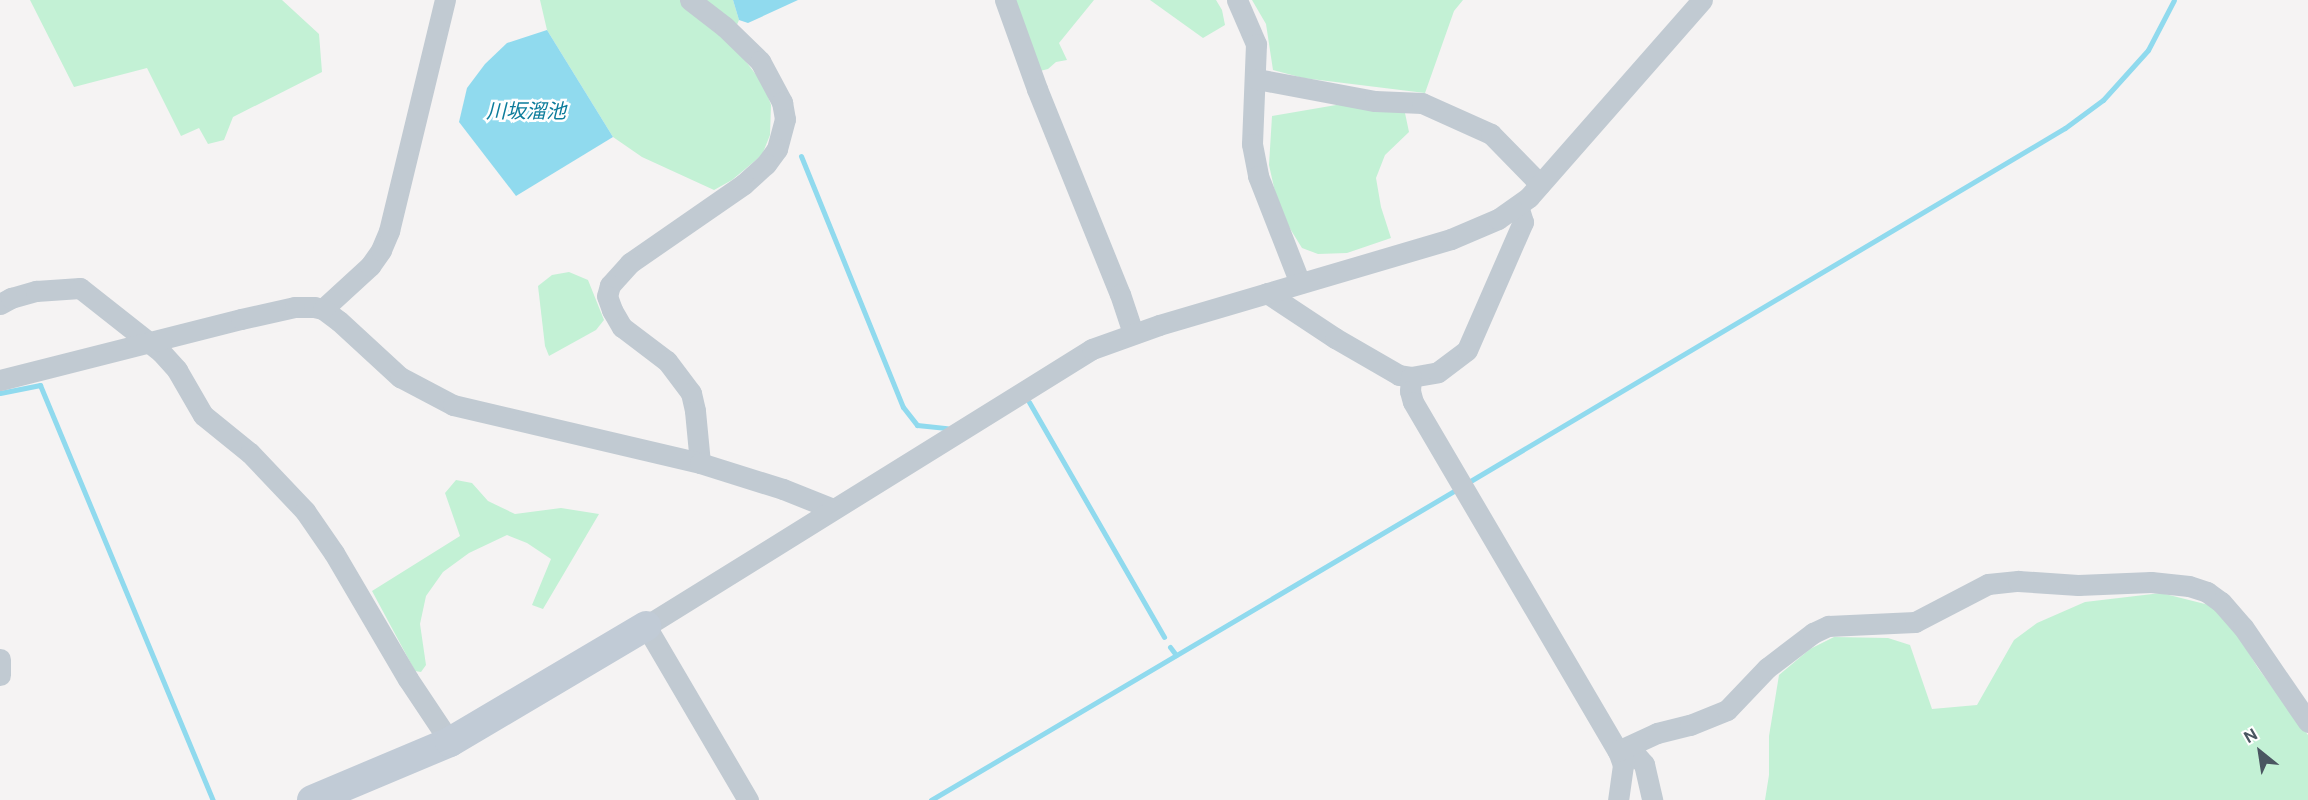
<!DOCTYPE html>
<meta charset="utf-8">
<style>
body{margin:0}
#map{position:relative;width:2308px;height:800px;overflow:hidden;background:#f5f3f3;font-family:"Public Sans","Noto Sans JP",sans-serif}
div>[style]{position:absolute}
.green>*{inset:0;background:#c3f1d5}
.water>*{inset:0;background:#90daee}
.stream>*{height:5px;margin:-2.5px;padding:0 2.5px;transform-origin:2.5px;border-radius:2.5px;background:#90daee}
.street>*{height:21px;margin:-10.5px;padding:0 10.5px;transform-origin:10.5px;border-radius:10.5px;background:#c1cad2}
.secondary>*{height:30px;margin:-15px;padding:0 15px;transform-origin:15px;border-radius:15px;background:#c1cbd6}
span{translate:-50% -50%;white-space:nowrap;text-align:center;line-height:1.15;-webkit-text-stroke:5px #fff;paint-order:stroke}
.water-label{font-size:20px;color:#0c7c9b;font-style:italic}
.north{position:absolute;left:2230px;top:722px;width:60px;height:60px;-webkit-text-stroke:4px #fff;paint-order:stroke;rotate:330deg;font-size:16px;font-weight:700;line-height:24px;text-align:center;color:#4a5661}
.north::after{content:'';display:block;margin:auto;width:21px;height:27px;background:#4a5661;clip-path:polygon(50% 0,100% 100%,50% 72%,0 100%)}
</style>
<div id="map">
<div class="green">
<div style="clip-path:polygon(30px 0,282px 0,319px 34px,322px 72px,233px 117px,224px 140px,208px 144px,199px 128px,181px 136px,147px 68px,74px 87px)"></div>
<div style="clip-path:polygon(540px 0,733px 0,739px 20px,730px 41px,764px 85px,771px 105px,770px 135px,762px 155px,732px 180px,714px 190px,642px 157px,613px 137px,547px 30px)"></div>
<div style="clip-path:polygon(1013px 0,1094px 0,1059px 43px,1067px 60px,1056px 62px,1048px 69px,1040px 71px)"></div>
<div style="clip-path:polygon(1150px 0,1216px 0,1222px 10px,1225px 25px,1203px 38px)"></div>
<div style="clip-path:polygon(1252px 0,1463px 0,1454px 11px,1425px 93px,1303px 78px,1273px 70px,1266px 24px)"></div>
<div style="clip-path:polygon(1342px 104px,1405px 113px,1409px 132px,1385px 155px,1376px 178px,1381px 207px,1391px 238px,1347px 253px,1318px 254px,1302px 248px,1289px 227px,1275px 192px,1269px 165px,1272px 116px)"></div>
<div style="clip-path:polygon(569px 272px,588px 280px,604px 320px,596px 330px,549px 356px,545px 346px,538px 286px,552px 275px)"></div>
<div style="clip-path:polygon(456px 480px,472px 483px,488px 501px,515px 514px,561px 508px,599px 514px,543px 609px,532px 605px,551px 559px,527px 543px,507px 535px,469px 553px,443px 572px,426px 596px,420px 624px,426px 665px,421px 672px,415px 671px,372px 591px,460px 536px,445px 493px)"></div>
<div style="clip-path:polygon(2161px 593px,2221px 608px,2258px 668px,2308px 735px,2308px 800px,1765px 800px,1769px 775px,1769px 736px,1779px 675px,1810px 649px,1834px 637px,1888px 638px,1910px 645px,1932px 709px,1977px 705px,2014px 640px,2037px 623px,2085px 602px)"></div>
</div>
<div class="water">
<div style="clip-path:polygon(733px 0,798px 0,748px 23px,739px 20px)"></div>
<div style="clip-path:polygon(547px 30px,613px 137px,516px 196px,459px 122px,467px 88px,485px 64px,507px 43px)"></div>
</div>
<div class="stream">
<div style="left:801px;top:156px;width:271px;rotate:67.9deg"></div>
<div style="left:903px;top:407px;width:23px;rotate:52deg"></div>
<div style="left:917px;top:425px;width:30px;rotate:6deg"></div>
<div style="left:0;top:393px;width:41px;rotate:-11.3deg"></div>
<div style="left:40px;top:385px;width:450px;rotate:67.4deg"></div>
<div style="left:1029px;top:402px;width:271px;rotate:60.1deg"></div>
<div style="left:1467px;top:483px;width:695px;rotate:-30.7deg"></div>
<div style="left:2065px;top:128px;width:47px;rotate:-36.4deg"></div>
<div style="left:2103px;top:100px;width:67px;rotate:-48deg"></div>
<div style="left:2148px;top:50px;width:56px;rotate:-62.5deg"></div>
<div style="left:1170px;top:647px;width:10px;rotate:53deg"></div>
<div style="left:931px;top:800px;width:613px;rotate:-30.58deg"></div>
</div>
<div class="street">
<div style="left:690px;top:0;width:44px;rotate:37.6deg"></div>
<div style="left:725px;top:27px;width:49px;rotate:44.2deg"></div>
<div style="left:760px;top:61px;width:47px;rotate:61.8deg"></div>
<div style="left:782px;top:102px;width:17px;rotate:80deg"></div>
<div style="left:785px;top:119px;width:31px;rotate:105deg"></div>
<div style="left:777px;top:149px;width:19px;rotate:126deg"></div>
<div style="left:766px;top:164px;width:30px;rotate:138deg"></div>
<div style="left:744px;top:184px;width:139px;rotate:145.3deg"></div>
<div style="left:630px;top:263px;width:30px;rotate:132deg"></div>
<div style="left:610px;top:285px;width:11px;rotate:105deg"></div>
<div style="left:607px;top:296px;width:15px;rotate:70deg"></div>
<div style="left:612px;top:310px;width:20px;rotate:60deg"></div>
<div style="left:622px;top:327px;width:56px;rotate:37.1deg"></div>
<div style="left:667px;top:361px;width:40px;rotate:53deg"></div>
<div style="left:691px;top:393px;width:18px;rotate:77deg"></div>
<div style="left:695px;top:411px;width:52px;rotate:84.5deg"></div>
<div style="left:1005px;top:0;width:95px;rotate:70.2deg"></div>
<div style="left:1037px;top:89px;width:221px;rotate:68deg"></div>
<div style="left:1120px;top:294px;width:41px;rotate:71.6deg"></div>
<div style="left:1237px;top:0;width:48px;rotate:66.6deg"></div>
<div style="left:1256px;top:44px;width:100px;rotate:92.3deg"></div>
<div style="left:1252px;top:144px;width:33px;rotate:79deg"></div>
<div style="left:1258px;top:176px;width:115px;rotate:68.6deg"></div>
<div style="left:1257px;top:79px;width:120px;rotate:10.6deg"></div>
<div style="left:1375px;top:101px;width:47px;rotate:2.4deg"></div>
<div style="left:1422px;top:103px;width:76px;rotate:24.2deg"></div>
<div style="left:1491px;top:134px;width:70px;rotate:45.6deg"></div>
<div style="left:1267px;top:293px;width:82px;rotate:33.5deg"></div>
<div style="left:1335px;top:338px;width:74px;rotate:30deg"></div>
<div style="left:1399px;top:375px;width:12px;rotate:9deg"></div>
<div style="left:1411px;top:377px;width:27px;rotate:-10deg"></div>
<div style="left:1438px;top:372px;width:36px;rotate:-37deg"></div>
<div style="left:1467px;top:350px;width:140px;rotate:-66.4deg"></div>
<div style="left:1523px;top:222px;width:17px;rotate:-107deg"></div>
<div style="left:0;top:304px;width:13px;rotate:-29deg"></div>
<div style="left:11px;top:298px;width:26px;rotate:-16deg"></div>
<div style="left:36px;top:291px;width:44px;rotate:-3.9deg"></div>
<div style="left:80px;top:288px;width:103px;rotate:38.3deg"></div>
<div style="left:161px;top:352px;width:24px;rotate:48deg"></div>
<div style="left:177px;top:370px;width:52px;rotate:60deg"></div>
<div style="left:203px;top:415px;width:60px;rotate:39deg"></div>
<div style="left:250px;top:453px;width:80px;rotate:46.5deg"></div>
<div style="left:305px;top:511px;width:51px;rotate:55.4deg"></div>
<div style="left:334px;top:553px;width:146px;rotate:59.6deg"></div>
<div style="left:408px;top:679px;width:76px;rotate:56.3deg"></div>
<div style="left:323px;top:309px;width:64px;rotate:-42.5deg"></div>
<div style="left:370px;top:266px;width:19px;rotate:-55deg"></div>
<div style="left:381px;top:250px;width:21px;rotate:-67deg"></div>
<div style="left:389px;top:231px;width:238px;rotate:-76.4deg"></div>
<div style="left:1411px;top:377px;width:14px;rotate:94deg"></div>
<div style="left:1410px;top:391px;width:11px;rotate:75deg"></div>
<div style="left:1413px;top:402px;width:405px;rotate:59.6deg"></div>
<div style="left:1618px;top:751px;width:15px;rotate:70deg"></div>
<div style="left:1623px;top:765px;width:35px;rotate:98deg"></div>
<div style="left:0;top:380px;width:249px;rotate:-14.2deg"></div>
<div style="left:241px;top:319px;width:55px;rotate:-12.5deg"></div>
<div style="left:295px;top:307px;width:19px"></div>
<div style="left:314px;top:307px;width:9px;rotate:13deg"></div>
<div style="left:323px;top:309px;width:20px;rotate:37deg"></div>
<div style="left:339px;top:321px;width:83px;rotate:42.6deg"></div>
<div style="left:400px;top:377px;width:60px;rotate:27.8deg"></div>
<div style="left:453px;top:405px;width:254px;rotate:13.2deg"></div>
<div style="left:700px;top:463px;width:87px;rotate:17.4deg"></div>
<div style="left:783px;top:489px;width:54px;rotate:21.8deg"></div>
<div style="left:0;top:659px;width:16px;rotate:90deg"></div>
<div style="left:1629px;top:747px;width:23px;rotate:49deg"></div>
<div style="left:1644px;top:764px;width:37px;rotate:77deg"></div>
<div style="left:1618px;top:751px;width:43px;rotate:-24.8deg"></div>
<div style="left:1657px;top:733px;width:34px;rotate:-14deg"></div>
<div style="left:1690px;top:725px;width:40px;rotate:-22deg"></div>
<div style="left:1727px;top:710px;width:58px;rotate:-46.4deg"></div>
<div style="left:1767px;top:668px;width:58px;rotate:-37.3deg"></div>
<div style="left:1813px;top:633px;width:17px;rotate:-25deg"></div>
<div style="left:1828px;top:626px;width:87px;rotate:-2.6deg"></div>
<div style="left:1915px;top:622px;width:82px;rotate:-27.5deg"></div>
<div style="left:1988px;top:584px;width:30px;rotate:-6deg"></div>
<div style="left:2018px;top:581px;width:60px;rotate:3.8deg"></div>
<div style="left:2078px;top:585px;width:73px;rotate:-2.4deg"></div>
<div style="left:2151px;top:582px;width:38px;rotate:6deg"></div>
<div style="left:2189px;top:586px;width:19px;rotate:18deg"></div>
<div style="left:2207px;top:592px;width:17px;rotate:36deg"></div>
<div style="left:2221px;top:602px;width:33px;rotate:49deg"></div>
<div style="left:2243px;top:627px;width:115px;rotate:55.6deg"></div>
<div style="left:748px;top:800px;width:202px;rotate:-120.4deg"></div>
<div style="left:646px;top:626px;width:525px;rotate:-31.84deg"></div>
<div style="left:1092px;top:349px;width:71px;rotate:-19.7deg"></div>
<div style="left:1159px;top:325px;width:304px;rotate:-16.4deg"></div>
<div style="left:1451px;top:239px;width:51px;rotate:-23.1deg"></div>
<div style="left:1498px;top:219px;width:38px;rotate:-35deg"></div>
<div style="left:1529px;top:197px;width:262px;rotate:-48.7deg"></div>
</div>
<div class="secondary">
<div style="left:312px;top:800px;width:150px;rotate:-22.8deg"></div>
<div style="left:450px;top:742px;width:228px;rotate:-30.6deg"></div>
</div>
<div class="water-label">
<span style="left:526px;top:111px">川坂溜池</span>
</div>
<div class="north">N</div>
</div>
